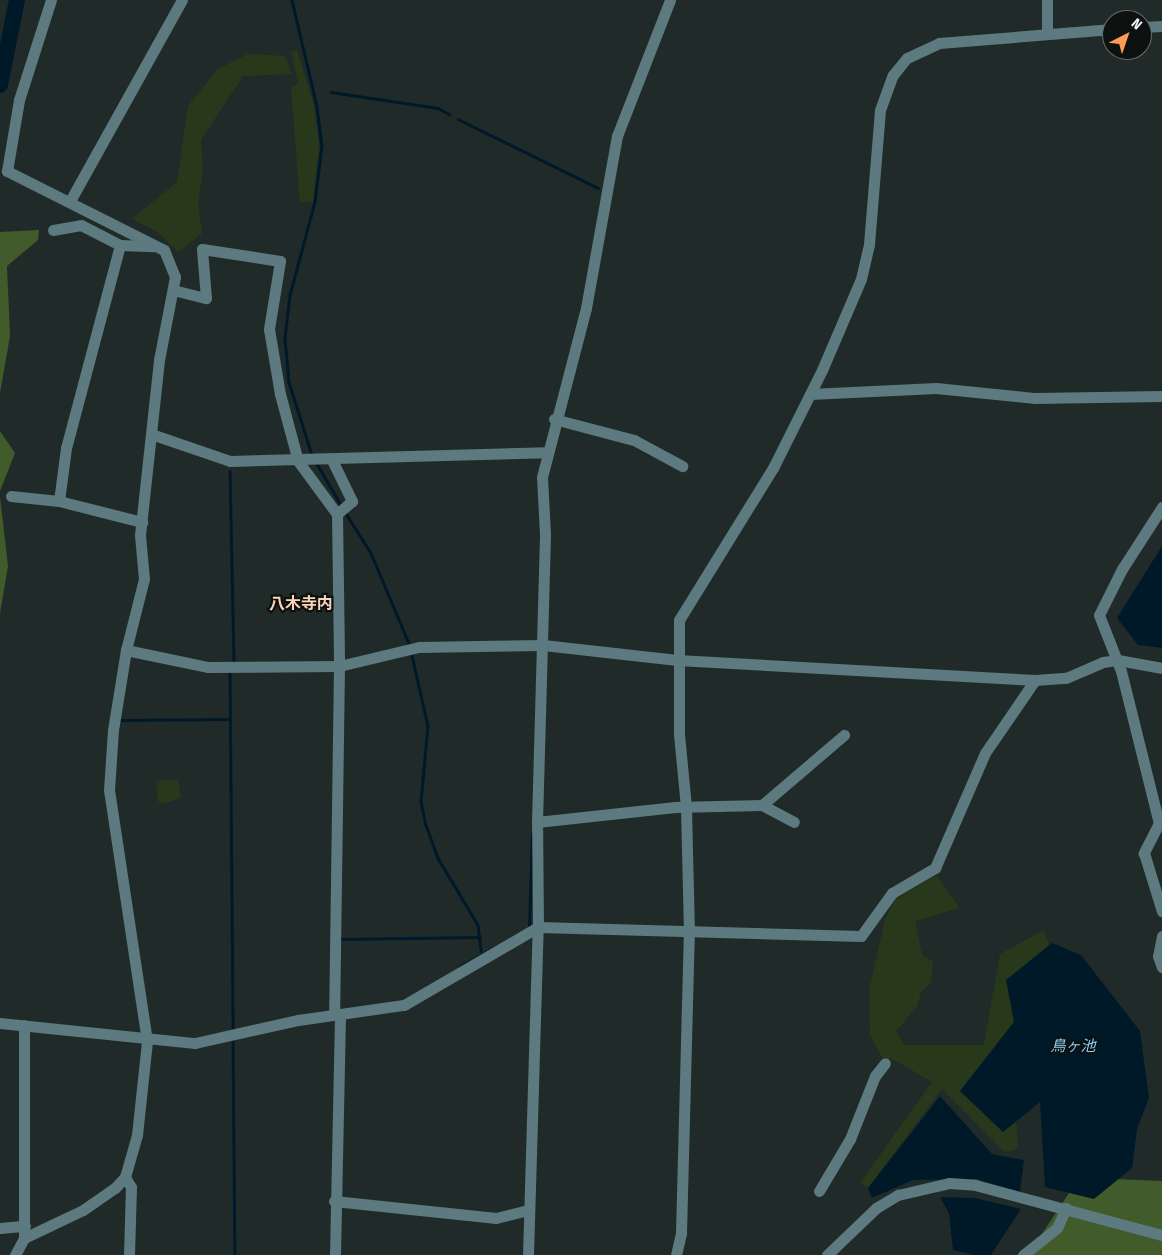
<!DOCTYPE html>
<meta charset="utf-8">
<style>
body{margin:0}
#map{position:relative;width:1162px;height:1255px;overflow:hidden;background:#202b29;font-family:"Fira Sans Condensed","Noto Sans JP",sans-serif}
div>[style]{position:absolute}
.green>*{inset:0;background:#28381a}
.forest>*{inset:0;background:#425b2b}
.water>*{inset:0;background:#001929}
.stream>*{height:2.5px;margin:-1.25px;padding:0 1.25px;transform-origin:1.25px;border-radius:1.25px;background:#001929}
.river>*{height:16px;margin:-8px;padding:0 8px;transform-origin:8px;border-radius:8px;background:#001929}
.minor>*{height:11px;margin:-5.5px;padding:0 5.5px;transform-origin:5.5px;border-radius:5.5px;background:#5c7a7f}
span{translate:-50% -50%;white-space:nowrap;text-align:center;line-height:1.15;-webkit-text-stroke:4.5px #0d1211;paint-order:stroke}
.water-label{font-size:15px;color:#8dd0f7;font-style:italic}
.quarter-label{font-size:16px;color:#fed4b9;font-weight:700}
.north{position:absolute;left:1102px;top:10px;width:50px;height:50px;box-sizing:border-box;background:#0d1211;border:1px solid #676d6c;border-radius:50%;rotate:41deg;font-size:14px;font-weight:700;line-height:20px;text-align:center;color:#eff6f5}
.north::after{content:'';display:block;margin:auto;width:18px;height:22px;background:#fd9c56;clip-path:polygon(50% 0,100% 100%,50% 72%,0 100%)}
</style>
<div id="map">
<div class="green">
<div style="clip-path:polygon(297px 50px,314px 106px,319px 145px,313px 201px,300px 203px,291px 87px,298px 84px,291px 52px)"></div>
<div style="clip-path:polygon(248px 54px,285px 56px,292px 74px,243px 76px,201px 140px,203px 171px,198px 202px,202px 233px,178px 252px,156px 231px,132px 219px,177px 182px,188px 106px,218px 69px)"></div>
<div style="clip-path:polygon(178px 779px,181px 798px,162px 804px,158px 801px,156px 781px)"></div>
<div style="clip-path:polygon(936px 875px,960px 908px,915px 921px,922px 955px,933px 961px,931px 983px,921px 992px,917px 1007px,896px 1031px,905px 1045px,984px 1045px,1000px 954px,1044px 930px,1049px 945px,1007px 980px,1014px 1022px,960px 1091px,1003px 1132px,1016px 1121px,1018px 1149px,1005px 1152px,942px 1089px,868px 1188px,860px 1183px,932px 1082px,891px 1058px,885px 1063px,870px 1035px,869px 990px,885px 920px,895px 900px)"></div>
</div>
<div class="forest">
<div style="clip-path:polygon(39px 230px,38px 240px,7px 266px,10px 336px,0 393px,0 232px)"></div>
<div style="clip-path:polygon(0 431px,15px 453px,0 491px)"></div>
<div style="clip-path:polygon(0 497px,8px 566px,0 613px)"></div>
<div style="clip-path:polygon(1116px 1179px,1162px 1181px,1162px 1255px,1028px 1255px,1069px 1193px)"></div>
</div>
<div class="water">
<div style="clip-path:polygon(1162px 546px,1162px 648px,1138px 645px,1117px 618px)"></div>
<div style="clip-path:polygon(1052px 943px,1081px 955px,1140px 1031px,1149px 1098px,1137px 1129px,1132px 1168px,1094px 1199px,1045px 1187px,1040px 1102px,1003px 1132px,960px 1091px,1014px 1022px,1006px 980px)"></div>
<div style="clip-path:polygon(940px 1096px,992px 1154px,1024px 1160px,1020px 1192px,977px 1179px,913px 1180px,872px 1198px,868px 1188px)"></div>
<div style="clip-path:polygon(940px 1197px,975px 1198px,1021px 1209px,991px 1255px,974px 1255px,953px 1250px,949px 1214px)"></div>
</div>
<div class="stream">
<div style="left:292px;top:0;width:110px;rotate:76.8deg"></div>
<div style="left:317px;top:107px;width:38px;rotate:83deg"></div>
<div style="left:322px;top:145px;width:57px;rotate:97deg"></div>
<div style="left:315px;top:202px;width:96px;rotate:105deg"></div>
<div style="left:290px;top:295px;width:43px;rotate:96.6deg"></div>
<div style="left:285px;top:338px;width:44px;rotate:84.8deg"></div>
<div style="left:289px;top:382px;width:77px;rotate:72.5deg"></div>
<div style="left:331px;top:92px;width:108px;rotate:8.5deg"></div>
<div style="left:438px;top:108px;width:13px;rotate:29deg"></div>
<div style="left:458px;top:119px;width:156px;rotate:26.2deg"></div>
<div style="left:316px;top:462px;width:50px;rotate:59.8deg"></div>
<div style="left:230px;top:471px;width:189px;rotate:88.8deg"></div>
<div style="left:345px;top:512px;width:49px;rotate:57.6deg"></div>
<div style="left:371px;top:553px;width:101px;rotate:67.2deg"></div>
<div style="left:411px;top:651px;width:77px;rotate:77.2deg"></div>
<div style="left:428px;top:726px;width:76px;rotate:95.3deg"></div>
<div style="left:421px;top:802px;width:24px;rotate:78deg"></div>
<div style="left:426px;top:825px;width:35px;rotate:70deg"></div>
<div style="left:438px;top:858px;width:78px;rotate:59.2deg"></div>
<div style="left:478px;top:925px;width:26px;rotate:83deg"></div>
<div style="left:230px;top:671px;width:361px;rotate:89.5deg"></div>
<div style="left:121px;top:720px;width:109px;rotate:-0.5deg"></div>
<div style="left:529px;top:929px;width:95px;rotate:-88.2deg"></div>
<div style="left:339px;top:939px;width:141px;rotate:-0.8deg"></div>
<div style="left:459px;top:967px;width:39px;rotate:-29deg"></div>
<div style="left:233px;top:1038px;width:217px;rotate:89.5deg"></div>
</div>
<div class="river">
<div style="left:0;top:85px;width:87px;rotate:-78.7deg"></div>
</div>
<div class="minor">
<div style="left:1047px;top:0;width:32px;rotate:90deg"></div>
<div style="left:1142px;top:27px;width:20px;rotate:-3deg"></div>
<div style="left:70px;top:201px;width:230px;rotate:-60.9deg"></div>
<div style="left:53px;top:230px;width:28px;rotate:-10deg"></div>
<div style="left:81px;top:225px;width:44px;rotate:27.1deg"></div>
<div style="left:120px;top:245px;width:34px;rotate:2deg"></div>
<div style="left:173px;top:290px;width:34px;rotate:14deg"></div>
<div style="left:206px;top:298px;width:49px;rotate:-94.7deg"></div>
<div style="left:202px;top:249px;width:79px;rotate:8.7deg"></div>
<div style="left:280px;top:261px;width:69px;rotate:99.2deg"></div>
<div style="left:269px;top:329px;width:66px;rotate:80.4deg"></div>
<div style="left:280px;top:394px;width:69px;rotate:75deg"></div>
<div style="left:298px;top:461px;width:66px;rotate:53.7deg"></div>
<div style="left:337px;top:514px;width:152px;rotate:89.2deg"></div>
<div style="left:339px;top:666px;width:349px;rotate:90.8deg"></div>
<div style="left:810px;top:394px;width:126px;rotate:-2.7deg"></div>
<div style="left:936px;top:388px;width:100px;rotate:5.8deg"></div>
<div style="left:1035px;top:398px;width:127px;rotate:-0.9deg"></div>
<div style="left:554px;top:419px;width:83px;rotate:14.7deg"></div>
<div style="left:634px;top:440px;width:55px;rotate:28.4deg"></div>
<div style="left:154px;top:435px;width:80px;rotate:18.9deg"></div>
<div style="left:230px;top:461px;width:317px;rotate:-1.6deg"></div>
<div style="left:332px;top:460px;width:46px;rotate:64deg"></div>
<div style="left:352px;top:501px;width:20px;rotate:139deg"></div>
<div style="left:11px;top:496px;width:48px;rotate:5.9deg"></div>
<div style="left:59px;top:501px;width:86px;rotate:14.2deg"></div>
<div style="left:59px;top:501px;width:53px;rotate:-82.5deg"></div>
<div style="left:66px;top:448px;width:210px;rotate:-75.1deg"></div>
<div style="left:1162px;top:507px;width:74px;rotate:122.8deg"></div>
<div style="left:1122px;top:569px;width:51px;rotate:116.6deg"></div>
<div style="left:1099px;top:615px;width:60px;rotate:68.6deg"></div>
<div style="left:1121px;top:671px;width:157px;rotate:76deg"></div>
<div style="left:1159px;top:823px;width:34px;rotate:117deg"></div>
<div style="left:1144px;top:853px;width:61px;rotate:72.8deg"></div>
<div style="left:126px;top:650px;width:84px;rotate:11.7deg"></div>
<div style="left:208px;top:667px;width:131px;rotate:-0.4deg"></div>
<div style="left:339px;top:666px;width:82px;rotate:-13.4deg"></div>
<div style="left:419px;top:647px;width:124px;rotate:-0.9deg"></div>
<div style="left:543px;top:645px;width:135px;rotate:6.4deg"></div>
<div style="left:677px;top:660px;width:359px;rotate:3.2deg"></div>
<div style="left:1035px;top:680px;width:31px;rotate:-4deg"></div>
<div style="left:1066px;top:678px;width:40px;rotate:-23.4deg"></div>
<div style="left:1103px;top:662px;width:15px;rotate:-8deg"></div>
<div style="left:1118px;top:660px;width:45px;rotate:10.3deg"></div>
<div style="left:762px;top:805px;width:108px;rotate:-40.5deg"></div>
<div style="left:537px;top:822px;width:139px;rotate:-6.2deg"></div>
<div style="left:675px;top:807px;width:87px;rotate:-1.3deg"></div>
<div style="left:762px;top:805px;width:36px;rotate:28deg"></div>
<div style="left:1162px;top:936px;width:20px;rotate:101deg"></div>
<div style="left:1158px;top:956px;width:12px;rotate:70deg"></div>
<div style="left:0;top:1023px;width:196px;rotate:5.9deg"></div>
<div style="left:195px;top:1043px;width:106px;rotate:-12.6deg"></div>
<div style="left:298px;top:1020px;width:107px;rotate:-8.1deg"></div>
<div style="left:404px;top:1005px;width:155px;rotate:-30.2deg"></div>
<div style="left:538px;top:927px;width:323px;rotate:1.6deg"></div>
<div style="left:861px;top:936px;width:53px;rotate:-54.2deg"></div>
<div style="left:892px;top:893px;width:50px;rotate:-30.2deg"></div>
<div style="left:935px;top:868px;width:125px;rotate:-66.5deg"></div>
<div style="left:985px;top:753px;width:88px;rotate:-55.6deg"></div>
<div style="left:24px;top:1025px;width:213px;rotate:90deg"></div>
<div style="left:125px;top:1177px;width:12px;rotate:59deg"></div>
<div style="left:131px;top:1187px;width:68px;rotate:91.7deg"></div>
<div style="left:819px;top:1191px;width:61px;rotate:-59.2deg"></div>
<div style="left:850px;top:1139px;width:68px;rotate:-68.4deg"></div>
<div style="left:875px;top:1076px;width:16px;rotate:-52deg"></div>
<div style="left:334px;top:1201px;width:163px;rotate:6deg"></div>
<div style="left:496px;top:1218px;width:33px;rotate:-14deg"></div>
<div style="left:0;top:1228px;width:25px;rotate:-5deg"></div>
<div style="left:15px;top:1255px;width:19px;rotate:-62deg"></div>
<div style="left:24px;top:1238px;width:65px;rotate:-25.4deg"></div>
<div style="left:83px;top:1210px;width:39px;rotate:-35deg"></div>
<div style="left:115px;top:1188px;width:15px;rotate:-48deg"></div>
<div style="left:125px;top:1177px;width:44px;rotate:-74.1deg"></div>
<div style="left:137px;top:1135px;width:95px;rotate:-83.9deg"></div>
<div style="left:147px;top:1041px;width:254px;rotate:-98.6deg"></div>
<div style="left:109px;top:790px;width:60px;rotate:-86.2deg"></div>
<div style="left:113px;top:730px;width:81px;rotate:-80.8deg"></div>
<div style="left:126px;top:650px;width:73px;rotate:-75.8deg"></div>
<div style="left:144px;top:579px;width:44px;rotate:-95.2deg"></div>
<div style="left:140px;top:535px;width:176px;rotate:-83.8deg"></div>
<div style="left:159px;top:360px;width:85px;rotate:-79.1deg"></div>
<div style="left:175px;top:277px;width:29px;rotate:-112deg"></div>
<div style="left:164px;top:250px;width:176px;rotate:-153.3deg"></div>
<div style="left:7px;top:171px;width:72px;rotate:-80.4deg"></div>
<div style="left:19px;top:100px;width:105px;rotate:-72.3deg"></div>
<div style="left:335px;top:1255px;width:241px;rotate:-88.8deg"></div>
<div style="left:528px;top:1255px;width:328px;rotate:-88.3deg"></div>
<div style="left:538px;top:927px;width:105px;rotate:-90.5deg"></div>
<div style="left:537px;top:822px;width:288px;rotate:-88.4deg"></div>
<div style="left:545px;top:534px;width:57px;rotate:-93deg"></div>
<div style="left:542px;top:477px;width:175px;rotate:-75.4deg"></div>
<div style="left:586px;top:308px;width:175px;rotate:-79.8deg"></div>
<div style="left:617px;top:136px;width:146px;rotate:-68.7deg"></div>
<div style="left:676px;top:1255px;width:23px;rotate:-77deg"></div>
<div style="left:681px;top:1233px;width:301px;rotate:-88.5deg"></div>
<div style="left:689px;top:932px;width:125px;rotate:-91.4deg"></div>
<div style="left:686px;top:807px;width:73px;rotate:-95.5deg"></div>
<div style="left:679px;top:734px;width:114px;rotate:-90deg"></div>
<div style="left:679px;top:620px;width:181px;rotate:-58.3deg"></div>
<div style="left:774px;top:466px;width:107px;rotate:-63.4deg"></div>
<div style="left:822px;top:370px;width:99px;rotate:-66.8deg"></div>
<div style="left:861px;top:279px;width:36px;rotate:-77deg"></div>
<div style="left:869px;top:244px;width:134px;rotate:-85.3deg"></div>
<div style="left:880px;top:110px;width:37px;rotate:-70deg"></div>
<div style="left:893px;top:75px;width:22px;rotate:-51deg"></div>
<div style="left:907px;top:58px;width:35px;rotate:-25deg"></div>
<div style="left:939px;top:43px;width:174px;rotate:-4.6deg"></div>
<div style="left:827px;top:1255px;width:68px;rotate:-43.8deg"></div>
<div style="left:876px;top:1208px;width:26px;rotate:-31deg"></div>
<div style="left:898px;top:1195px;width:52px;rotate:-13.2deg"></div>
<div style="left:949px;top:1183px;width:26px;rotate:4deg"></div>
<div style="left:975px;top:1185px;width:194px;rotate:15deg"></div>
<div style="left:1023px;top:1255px;width:43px;rotate:-38.5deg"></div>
<div style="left:1057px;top:1228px;width:22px;rotate:-66deg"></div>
</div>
<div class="water-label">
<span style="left:1073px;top:1047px">鳥ヶ池</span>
</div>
<div class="quarter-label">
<span style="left:301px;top:604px">八木寺内</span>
</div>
<div class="north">N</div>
</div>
